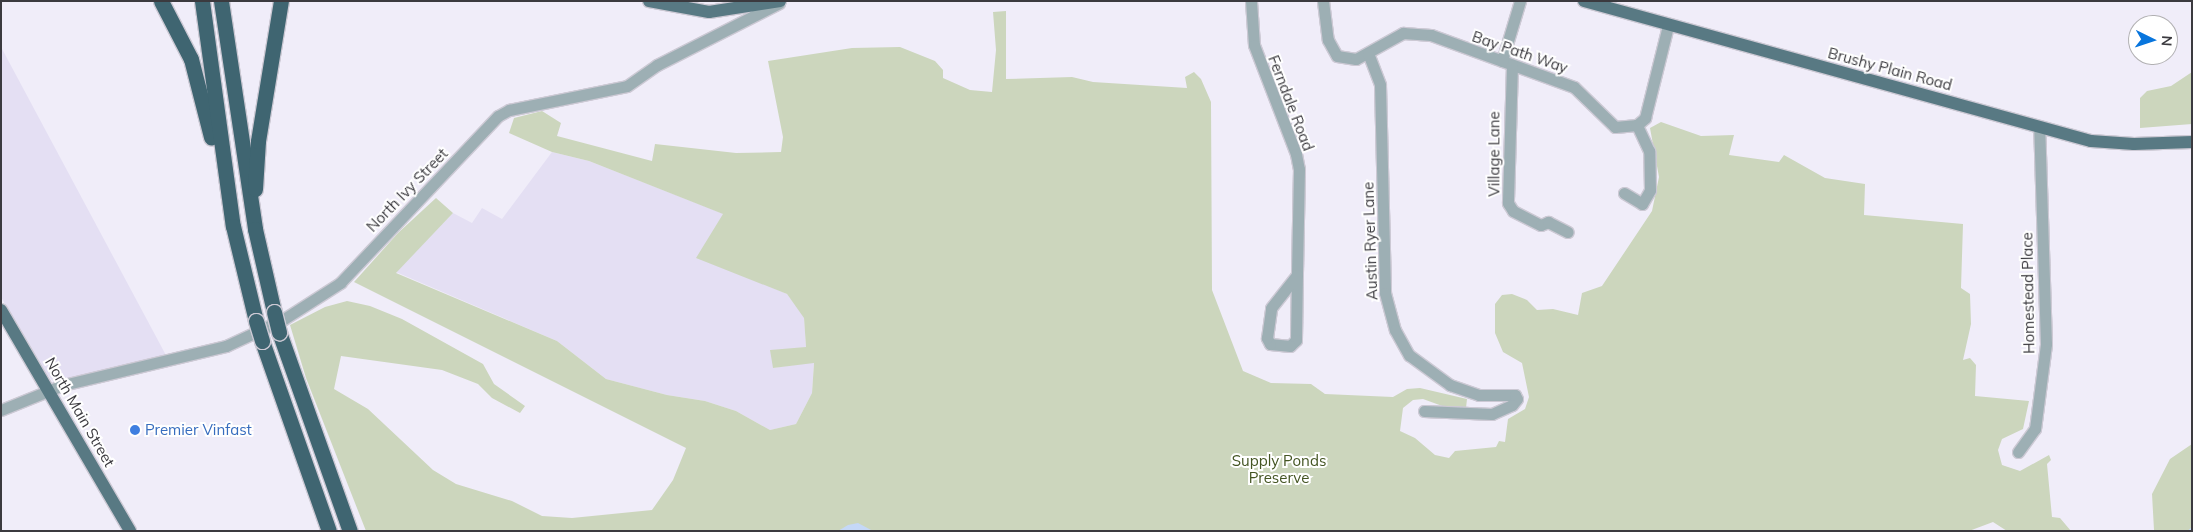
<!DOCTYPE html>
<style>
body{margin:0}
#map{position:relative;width:2193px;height:532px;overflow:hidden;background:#f0edf9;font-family:Mulish,sans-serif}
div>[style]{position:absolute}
.built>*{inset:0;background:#e4dff3}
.green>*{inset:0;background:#ccd6bd}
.water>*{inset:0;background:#c5d8f7}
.stream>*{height:2.5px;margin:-1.25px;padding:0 1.25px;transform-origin:1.25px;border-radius:1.25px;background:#c5d8f7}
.roads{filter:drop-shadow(1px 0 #ccc9d4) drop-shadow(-1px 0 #ccc9d4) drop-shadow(0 1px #ccc9d4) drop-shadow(0 -1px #ccc9d4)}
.minor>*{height:11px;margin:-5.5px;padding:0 5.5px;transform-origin:5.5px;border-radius:5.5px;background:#9dafb4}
.major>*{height:12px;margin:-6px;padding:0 6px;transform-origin:6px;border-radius:6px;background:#587983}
.highway>*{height:15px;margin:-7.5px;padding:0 7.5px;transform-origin:7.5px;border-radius:7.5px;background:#3f6571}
.bridges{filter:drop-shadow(1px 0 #ccc9d4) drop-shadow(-1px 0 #ccc9d4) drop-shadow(0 1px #ccc9d4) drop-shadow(0 -1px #ccc9d4)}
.highway-bridge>*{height:15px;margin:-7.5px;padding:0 7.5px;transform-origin:7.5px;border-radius:7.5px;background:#3f6571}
.dots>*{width:14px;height:14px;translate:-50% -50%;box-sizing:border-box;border:2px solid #fff;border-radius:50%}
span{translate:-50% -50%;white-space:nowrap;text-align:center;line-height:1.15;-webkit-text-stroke:4px #fff;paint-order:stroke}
.street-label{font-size:15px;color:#3b3a3f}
.shop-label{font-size:15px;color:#366cbe}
.left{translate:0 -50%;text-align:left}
.park-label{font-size:15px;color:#445523}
.frame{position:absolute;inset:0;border:2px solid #3b3a3f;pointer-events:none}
.north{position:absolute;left:2128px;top:15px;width:50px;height:50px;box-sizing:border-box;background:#fff;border:1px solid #b1b0b2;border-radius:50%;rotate:94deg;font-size:14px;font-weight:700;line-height:20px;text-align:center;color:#3b3a3f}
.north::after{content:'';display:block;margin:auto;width:18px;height:22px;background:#0875dd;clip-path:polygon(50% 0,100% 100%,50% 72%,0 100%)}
</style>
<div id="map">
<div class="built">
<div style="clip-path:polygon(1px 47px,168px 359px,58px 387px,45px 372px,1px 297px)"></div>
<div style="clip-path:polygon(552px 152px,589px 161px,724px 214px,751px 278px,787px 294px,804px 317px,806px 347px,773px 368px,814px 362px,812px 393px,796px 424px,770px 430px,736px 411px,705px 401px,667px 395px,606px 379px,557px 341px,396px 272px,453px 213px,472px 223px,482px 208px,502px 219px)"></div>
</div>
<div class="green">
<div style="clip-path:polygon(1006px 11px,1006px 79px,1072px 77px,1093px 82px,1187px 88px,1185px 77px,1194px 72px,1201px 79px,1211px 102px,1212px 290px,1243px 371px,1271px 383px,1311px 384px,1325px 394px,1393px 397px,1407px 389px,1420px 388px,1467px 399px,1466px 408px,1445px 407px,1423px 399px,1413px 400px,1403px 408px,1400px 431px,1415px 438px,1435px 455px,1449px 458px,1455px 451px,1496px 447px,1499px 441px,1505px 442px,1508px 419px,1525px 409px,1529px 397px,1522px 363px,1503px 352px,1495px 333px,1495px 304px,1502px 295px,1512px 294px,1527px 300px,1537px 310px,1553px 309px,1578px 315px,1582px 293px,1602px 286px,1652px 211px,1659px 177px,1650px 128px,1661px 122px,1701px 136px,1734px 135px,1729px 155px,1779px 162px,1784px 155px,1825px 178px,1865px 184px,1864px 215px,1963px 224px,1961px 288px,1970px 294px,1971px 324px,1963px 360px,1970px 358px,1976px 365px,1975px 396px,2029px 401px,2023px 429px,2002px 439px,1998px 450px,2002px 465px,2020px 471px,2049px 455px,2051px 460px,2047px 464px,2052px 517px,2060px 518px,2071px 531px,2007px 531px,1993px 522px,1969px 531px,366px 531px,306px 378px,290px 325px,325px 307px,347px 301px,370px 306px,402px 319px,483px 364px,494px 384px,525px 406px,520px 413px,492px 398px,478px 384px,442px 370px,341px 356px,334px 389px,368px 409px,433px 470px,456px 484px,512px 501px,542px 516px,572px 518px,652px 510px,673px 480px,686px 448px,354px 282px,398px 233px,436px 198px,453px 213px,396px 273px,557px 341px,606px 379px,667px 395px,705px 401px,736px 411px,770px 430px,796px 424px,812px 393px,814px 363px,773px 368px,770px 350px,806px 347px,804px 318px,787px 294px,696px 258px,723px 214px,589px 161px,552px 152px,509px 133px,514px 118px,542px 111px,561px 123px,557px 136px,652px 161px,655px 144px,736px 153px,781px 152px,783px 137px,768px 61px,852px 48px,900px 47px,935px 61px,943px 70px,943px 78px,970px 90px,992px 92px,996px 50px,993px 12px)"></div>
<div style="clip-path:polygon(2192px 72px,2192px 124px,2140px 128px,2140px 98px,2147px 91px,2171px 86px)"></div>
<div style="clip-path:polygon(2192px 444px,2192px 531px,2149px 531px,2154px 530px,2152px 494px,2170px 459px)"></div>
</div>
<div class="water">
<div style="clip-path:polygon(858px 523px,873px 531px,838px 531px,848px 525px)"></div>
</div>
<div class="stream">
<div style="left:2189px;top:531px;width:4px;rotate:-45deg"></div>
</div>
<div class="roads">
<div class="minor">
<div style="left:1251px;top:1px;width:44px;rotate:86.1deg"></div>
<div style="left:1254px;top:45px;width:117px;rotate:68.9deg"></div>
<div style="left:1296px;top:154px;width:15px;rotate:79deg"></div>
<div style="left:1299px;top:169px;width:106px;rotate:91.1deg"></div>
<div style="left:1323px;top:1px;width:39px;rotate:83deg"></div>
<div style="left:1328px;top:40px;width:18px;rotate:61deg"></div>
<div style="left:1337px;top:56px;width:19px;rotate:9deg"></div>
<div style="left:1356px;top:59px;width:54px;rotate:-29deg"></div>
<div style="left:1403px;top:33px;width:28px;rotate:4deg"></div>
<div style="left:1431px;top:35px;width:152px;rotate:20deg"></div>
<div style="left:1574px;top:87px;width:57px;rotate:44.3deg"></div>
<div style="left:1615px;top:127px;width:22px;rotate:-5deg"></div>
<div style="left:1637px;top:125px;width:11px;rotate:-41deg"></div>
<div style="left:1645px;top:118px;width:95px;rotate:-76deg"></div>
<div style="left:1368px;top:53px;width:34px;rotate:69deg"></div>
<div style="left:1380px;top:85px;width:208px;rotate:88.6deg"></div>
<div style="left:1385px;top:293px;width:38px;rotate:75deg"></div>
<div style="left:1395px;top:330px;width:29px;rotate:61deg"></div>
<div style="left:1409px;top:355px;width:51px;rotate:36.2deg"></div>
<div style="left:1450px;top:385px;width:31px;rotate:19deg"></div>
<div style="left:1479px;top:395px;width:36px"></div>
<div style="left:1515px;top:395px;width:4px;rotate:63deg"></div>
<div style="left:1517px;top:399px;width:8px;rotate:130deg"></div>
<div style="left:1512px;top:405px;width:22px;rotate:156deg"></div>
<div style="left:1492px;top:414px;width:68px;rotate:-177.5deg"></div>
<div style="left:1502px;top:61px;width:63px;rotate:-73.3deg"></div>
<div style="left:1512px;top:65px;width:138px;rotate:91.7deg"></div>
<div style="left:1508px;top:203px;width:9px;rotate:58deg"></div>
<div style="left:1513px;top:211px;width:31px;rotate:27deg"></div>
<div style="left:1541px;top:225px;width:8px;rotate:-23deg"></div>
<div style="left:1548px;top:222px;width:22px;rotate:27deg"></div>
<div style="left:1624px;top:193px;width:21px;rotate:31deg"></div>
<div style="left:1642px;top:204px;width:16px;rotate:-60deg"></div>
<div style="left:1650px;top:190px;width:39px;rotate:-91deg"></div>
<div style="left:1649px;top:151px;width:29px;rotate:-115deg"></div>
<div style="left:1297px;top:275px;width:65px;rotate:90.9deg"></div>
<div style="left:1296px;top:340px;width:8px;rotate:135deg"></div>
<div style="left:1290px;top:346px;width:20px;rotate:-174deg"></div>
<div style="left:1270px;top:344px;width:7px;rotate:-117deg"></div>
<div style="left:1267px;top:338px;width:30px;rotate:-82deg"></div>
<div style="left:1271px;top:308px;width:42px;rotate:-51.8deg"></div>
<div style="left:1px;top:410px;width:67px;rotate:-22deg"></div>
<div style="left:63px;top:385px;width:168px;rotate:-13.5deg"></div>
<div style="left:226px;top:346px;width:64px;rotate:-25deg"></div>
<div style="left:284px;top:319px;width:67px;rotate:-32.7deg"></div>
<div style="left:340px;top:283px;width:230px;rotate:-46.6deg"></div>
<div style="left:498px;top:116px;width:13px;rotate:-29deg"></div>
<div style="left:509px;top:110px;width:120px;rotate:-11.5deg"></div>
<div style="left:627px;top:86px;width:37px;rotate:-35deg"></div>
<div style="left:657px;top:65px;width:137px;rotate:-26.9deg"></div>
<div style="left:2018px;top:452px;width:29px;rotate:-54deg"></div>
<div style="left:2035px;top:429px;width:86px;rotate:-82.6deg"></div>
<div style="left:2046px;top:344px;width:217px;rotate:-91.8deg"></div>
</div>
<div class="major">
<div style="left:649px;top:1px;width:61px;rotate:10.4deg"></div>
<div style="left:709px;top:12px;width:72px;rotate:-8.8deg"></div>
<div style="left:1584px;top:1px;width:526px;rotate:15.44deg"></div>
<div style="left:2091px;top:141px;width:43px;rotate:4deg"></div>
<div style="left:2134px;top:144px;width:58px;rotate:-2deg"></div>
<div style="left:1px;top:310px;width:256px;rotate:59.7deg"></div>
</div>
<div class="highway">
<div style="left:161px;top:1px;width:65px;rotate:62.7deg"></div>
<div style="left:191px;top:59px;width:81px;rotate:75.6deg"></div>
<div style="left:202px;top:1px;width:227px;rotate:82.2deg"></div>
<div style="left:233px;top:226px;width:98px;rotate:76.4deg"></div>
<div style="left:221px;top:1px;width:231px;rotate:81.5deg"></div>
<div style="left:255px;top:229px;width:85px;rotate:77.1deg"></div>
<div style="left:255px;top:189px;width:48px;rotate:-86.4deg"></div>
<div style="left:258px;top:141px;width:142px;rotate:-80.7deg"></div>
<div style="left:279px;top:332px;width:211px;rotate:70.4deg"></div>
<div style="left:262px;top:341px;width:201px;rotate:70.6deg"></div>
</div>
</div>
<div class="bridges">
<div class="highway-bridge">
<div style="left:274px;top:312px;width:21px;rotate:76deg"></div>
<div style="left:256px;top:321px;width:21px;rotate:73deg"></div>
</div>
</div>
<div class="dots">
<div style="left:135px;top:430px;background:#3f7fe0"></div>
</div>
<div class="street-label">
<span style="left:1520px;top:52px;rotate:19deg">Bay Path Way</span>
<span style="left:1890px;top:69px;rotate:15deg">Brushy Plain Road</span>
<span style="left:1291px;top:103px;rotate:69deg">Ferndale Road</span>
<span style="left:1494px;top:154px;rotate:-90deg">Village Lane</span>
<span style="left:407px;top:190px;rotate:-46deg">North Ivy Street</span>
<span style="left:1370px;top:241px;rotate:-92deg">Austin Ryer Lane</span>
<span style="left:2028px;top:293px;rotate:-91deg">Homestead Place</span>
<span style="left:80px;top:412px;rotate:60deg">North Main Street</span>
</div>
<div class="shop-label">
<span class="left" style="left:145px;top:430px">Premier Vinfast</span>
</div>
<div class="park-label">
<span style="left:1279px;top:469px">Supply Ponds<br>Preserve</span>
</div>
<div class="frame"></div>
<div class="north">N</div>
</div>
